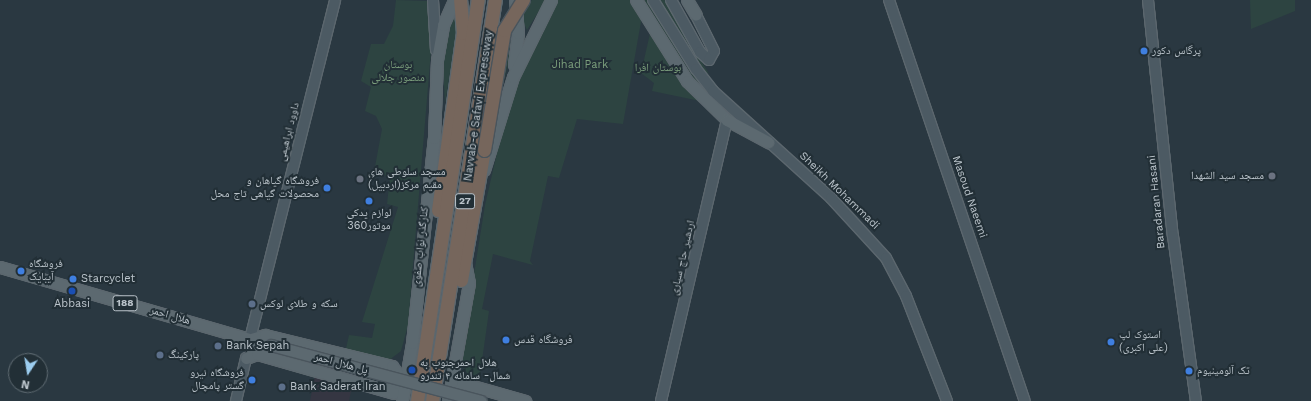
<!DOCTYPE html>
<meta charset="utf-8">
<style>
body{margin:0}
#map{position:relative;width:1311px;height:401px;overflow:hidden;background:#2a3841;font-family:"Work Sans","Noto Naskh Arabic",sans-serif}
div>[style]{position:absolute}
.medical>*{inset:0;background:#353642}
.green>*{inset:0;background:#2d4441}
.roads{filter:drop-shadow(1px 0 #5c676e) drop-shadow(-1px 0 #5c676e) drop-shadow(0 1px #5c676e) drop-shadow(0 -1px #5c676e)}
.secondary>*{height:10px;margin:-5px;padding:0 5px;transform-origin:5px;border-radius:5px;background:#4c5a63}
.primary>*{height:11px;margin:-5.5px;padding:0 5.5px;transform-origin:5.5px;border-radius:5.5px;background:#5c6970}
.highway>*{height:13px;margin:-6.5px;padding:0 6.5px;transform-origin:6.5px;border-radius:6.5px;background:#76665c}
.bridges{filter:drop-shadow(1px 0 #4a555d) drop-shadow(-1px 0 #4a555d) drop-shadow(0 1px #4a555d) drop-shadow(0 -1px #4a555d)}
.primary-bridge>*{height:11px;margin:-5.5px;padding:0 5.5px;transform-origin:5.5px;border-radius:5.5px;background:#5c6970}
.highway-bridge>*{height:13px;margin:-6.5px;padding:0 6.5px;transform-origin:6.5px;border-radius:6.5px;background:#76665c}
.dots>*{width:11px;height:11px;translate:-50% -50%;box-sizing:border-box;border:2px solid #222f36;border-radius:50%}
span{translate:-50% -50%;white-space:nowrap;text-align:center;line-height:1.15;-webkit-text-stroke:4px #222f36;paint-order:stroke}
.shield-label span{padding:1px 3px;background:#222f36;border:1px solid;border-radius:3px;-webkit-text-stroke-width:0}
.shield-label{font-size:10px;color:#bbc4cb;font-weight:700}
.poi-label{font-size:11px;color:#bbc4cb}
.left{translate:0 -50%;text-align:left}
.right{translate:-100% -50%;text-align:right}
.park-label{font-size:11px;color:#7b9e7c}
.street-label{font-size:11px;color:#bbc4cb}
.north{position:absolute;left:8px;top:353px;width:40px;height:40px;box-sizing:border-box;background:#222f36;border:1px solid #5f6b72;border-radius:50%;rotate:192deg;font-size:11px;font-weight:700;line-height:16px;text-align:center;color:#bbc4cb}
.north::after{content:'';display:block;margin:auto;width:14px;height:18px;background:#9ccdef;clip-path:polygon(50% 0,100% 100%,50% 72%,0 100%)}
</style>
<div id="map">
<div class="medical">
<div style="clip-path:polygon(315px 375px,352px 386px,349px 401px,310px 401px)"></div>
</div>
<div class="green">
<div style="clip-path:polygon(396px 0,428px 1px,432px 39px,408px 325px,401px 351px,388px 361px,345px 353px,349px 335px,372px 338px,375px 324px,362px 322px,398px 207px,387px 204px,390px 177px,374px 172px,382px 129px,376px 116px,365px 111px,371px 87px,361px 81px,371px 44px,384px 44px,393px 26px)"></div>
<div style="clip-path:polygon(532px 0,546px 0,527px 30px,520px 15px,496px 114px,512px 25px)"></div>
<div style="clip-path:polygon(555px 0,632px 0,642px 16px,623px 124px,577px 119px,559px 178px,548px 176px,530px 261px,533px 265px,493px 254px,482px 309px,489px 311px,479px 382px,473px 382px,460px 362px,485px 205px,506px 114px,529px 50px)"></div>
<div style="clip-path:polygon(640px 0,647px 0,687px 65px,714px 99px,691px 77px)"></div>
<div style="clip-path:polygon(658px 0,665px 0,709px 74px,703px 70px)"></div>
<div style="clip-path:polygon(1250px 0,1295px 0,1295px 11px,1251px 29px)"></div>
<div style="clip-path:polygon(454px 3px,459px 19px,445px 103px,442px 48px)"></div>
<div style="clip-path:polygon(651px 29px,675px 68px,700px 101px,652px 91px,654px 83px,641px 73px)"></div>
</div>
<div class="roads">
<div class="secondary">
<div style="left:433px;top:0;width:50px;rotate:86.6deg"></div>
<div style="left:653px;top:0;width:81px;rotate:58.1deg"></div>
<div style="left:696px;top:69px;width:28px;rotate:52deg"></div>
<div style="left:713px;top:91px;width:159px;rotate:42.2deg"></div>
<div style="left:831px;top:198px;width:81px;rotate:47.5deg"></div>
<div style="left:886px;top:258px;width:43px;rotate:62.2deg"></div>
<div style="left:906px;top:296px;width:113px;rotate:68.7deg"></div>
<div style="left:671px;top:0;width:60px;rotate:60.9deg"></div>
<div style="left:700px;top:52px;width:12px;rotate:42deg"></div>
<div style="left:709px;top:60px;width:10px;rotate:-61deg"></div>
<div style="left:714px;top:51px;width:40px;rotate:-116.6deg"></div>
<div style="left:889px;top:0;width:423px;rotate:71.3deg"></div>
<div style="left:1148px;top:0;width:237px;rotate:84deg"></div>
<div style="left:1173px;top:236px;width:167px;rotate:82.1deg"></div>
<div style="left:250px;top:339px;width:349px;rotate:-75.9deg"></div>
<div style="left:236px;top:401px;width:44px;rotate:-76.9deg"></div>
<div style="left:661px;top:401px;width:289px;rotate:-76.8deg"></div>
</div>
<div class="primary">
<div style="left:636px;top:0;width:96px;rotate:57.8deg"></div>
<div style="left:687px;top:81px;width:56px;rotate:44.3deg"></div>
<div style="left:727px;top:120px;width:47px;rotate:28.2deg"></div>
<div style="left:687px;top:0;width:17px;rotate:59deg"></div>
<div style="left:514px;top:65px;width:32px;rotate:-83deg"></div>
<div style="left:518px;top:33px;width:33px;rotate:-95deg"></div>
<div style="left:484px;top:170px;width:97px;rotate:-72.7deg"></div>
<div style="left:513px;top:77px;width:86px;rotate:-63.7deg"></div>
<div style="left:0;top:267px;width:282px;rotate:16.1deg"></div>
<div style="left:251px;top:339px;width:15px;rotate:-16deg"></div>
<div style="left:265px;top:335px;width:131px;rotate:13.7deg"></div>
<div style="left:392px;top:366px;width:16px;rotate:55deg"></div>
<div style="left:401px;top:379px;width:11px;rotate:124deg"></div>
<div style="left:395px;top:388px;width:6px;rotate:171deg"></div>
<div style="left:246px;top:358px;width:12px;rotate:-20deg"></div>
<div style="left:257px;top:354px;width:142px;rotate:15.9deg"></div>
<div style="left:451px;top:396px;width:7px;rotate:-74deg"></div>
<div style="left:453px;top:389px;width:11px;rotate:-34deg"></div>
<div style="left:462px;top:383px;width:66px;rotate:15.9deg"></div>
<div style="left:402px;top:401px;width:59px;rotate:-80.2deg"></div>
<div style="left:412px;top:343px;width:206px;rotate:-83.9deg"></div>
<div style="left:434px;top:138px;width:78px;rotate:-87.8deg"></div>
<div style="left:437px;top:60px;width:36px;rotate:-80deg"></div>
<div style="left:443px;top:25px;width:27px;rotate:-66deg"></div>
<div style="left:448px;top:401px;width:120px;rotate:-79.9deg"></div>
<div style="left:469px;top:283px;width:21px;rotate:-101deg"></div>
</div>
<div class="highway">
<div style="left:438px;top:210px;width:179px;rotate:-82deg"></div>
<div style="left:463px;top:33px;width:33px;rotate:-95deg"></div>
<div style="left:461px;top:280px;width:132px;rotate:-80deg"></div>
<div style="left:417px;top:401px;width:406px;rotate:-81.4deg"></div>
<div style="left:432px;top:401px;width:406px;rotate:-81.1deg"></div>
</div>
</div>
<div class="bridges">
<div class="primary-bridge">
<div style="left:271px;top:345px;width:217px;rotate:14.9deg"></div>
</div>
<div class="highway-bridge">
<div style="left:484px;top:150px;width:122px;rotate:-80.5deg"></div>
<div style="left:504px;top:30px;width:36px;rotate:-58deg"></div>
</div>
</div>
<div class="dots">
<div style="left:1144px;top:51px;background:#3f7fe0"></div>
<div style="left:1272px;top:176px;background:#6b7280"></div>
<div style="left:360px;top:179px;background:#6b7280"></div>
<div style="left:327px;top:188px;background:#3f7fe0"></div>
<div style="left:369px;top:201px;background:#3f7fe0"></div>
<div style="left:21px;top:271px;background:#3f7fe0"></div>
<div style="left:73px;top:279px;background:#3f7fe0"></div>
<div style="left:72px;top:291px;background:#1a4fb4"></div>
<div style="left:252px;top:304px;background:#5c6f8a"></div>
<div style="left:506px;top:340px;background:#3f7fe0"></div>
<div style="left:1111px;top:342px;background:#3f7fe0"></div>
<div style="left:218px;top:346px;background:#5c6f8a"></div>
<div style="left:160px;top:355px;background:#5c6f8a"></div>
<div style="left:412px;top:370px;background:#1a4fb4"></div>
<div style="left:1189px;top:371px;background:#3f7fe0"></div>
<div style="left:252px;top:380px;background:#3f7fe0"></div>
<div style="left:282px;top:387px;background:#5c6f8a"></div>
</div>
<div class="shield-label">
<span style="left:465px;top:201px">27</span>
<span style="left:125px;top:303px">188</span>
</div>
<div class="poi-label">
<span class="left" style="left:1152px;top:51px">پرگاس دکور</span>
<span class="left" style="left:368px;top:179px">مسجد سلوطی های<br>مقیم مرکز(اردبیل)</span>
<span class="right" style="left:1264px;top:176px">مسجد سید الشهدا</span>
<span class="right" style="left:319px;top:188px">فروشگاه گیاهان و<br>محصولات گیاهی تاج محل</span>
<span style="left:369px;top:220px">لوازم یدکی<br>موتور360</span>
<span class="left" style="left:29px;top:271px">فروشگاه<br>آیبایک</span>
<span class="left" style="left:81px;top:279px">Starcyclet</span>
<span style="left:72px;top:304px">Abbasi</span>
<span class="left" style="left:260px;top:304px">سکه و طلای لوکس</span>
<span class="left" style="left:1119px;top:342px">استوک لپ<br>(علی اکبری)</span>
<span class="left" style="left:514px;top:340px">فروشگاه قدس</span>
<span class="left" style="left:226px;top:346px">Bank Sepah</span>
<span class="left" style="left:168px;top:355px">پارکینگ</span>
<span class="left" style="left:420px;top:370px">هلال احمرجنوب به<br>شمال- سامانه ۴ تندرو</span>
<span class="left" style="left:1197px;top:371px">تک آلومینیوم</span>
<span class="right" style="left:244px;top:380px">فروشگاه نیرو<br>گستر پامچال</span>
<span class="left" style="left:290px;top:387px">Bank Saderat Iran</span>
</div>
<div class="park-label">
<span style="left:580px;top:65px">Jihad Park</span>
<span style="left:398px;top:72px">بوستان<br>منصور جلالی</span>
<span style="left:658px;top:68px">بوستان افرا</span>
</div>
<div class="street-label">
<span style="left:479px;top:106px;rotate:-82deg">Navvab-e Safavi Expressway</span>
<span style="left:289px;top:132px;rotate:-76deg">داوود ابراهیمی</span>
<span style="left:839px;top:191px;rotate:44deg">Sheikh Mohammadi</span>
<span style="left:969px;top:197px;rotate:71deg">Masoud Naeemi</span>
<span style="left:1157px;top:202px;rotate:-96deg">Baradaran Hasani</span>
<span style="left:421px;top:247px;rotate:-84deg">کنارگذر نواب صفوی</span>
<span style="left:683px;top:258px;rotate:-77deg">اردشیر حاج سیاری</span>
<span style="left:170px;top:316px;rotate:16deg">هلال احمر</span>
<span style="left:341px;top:364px;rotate:15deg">پل هلال احمر</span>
</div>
<div class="north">N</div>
</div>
